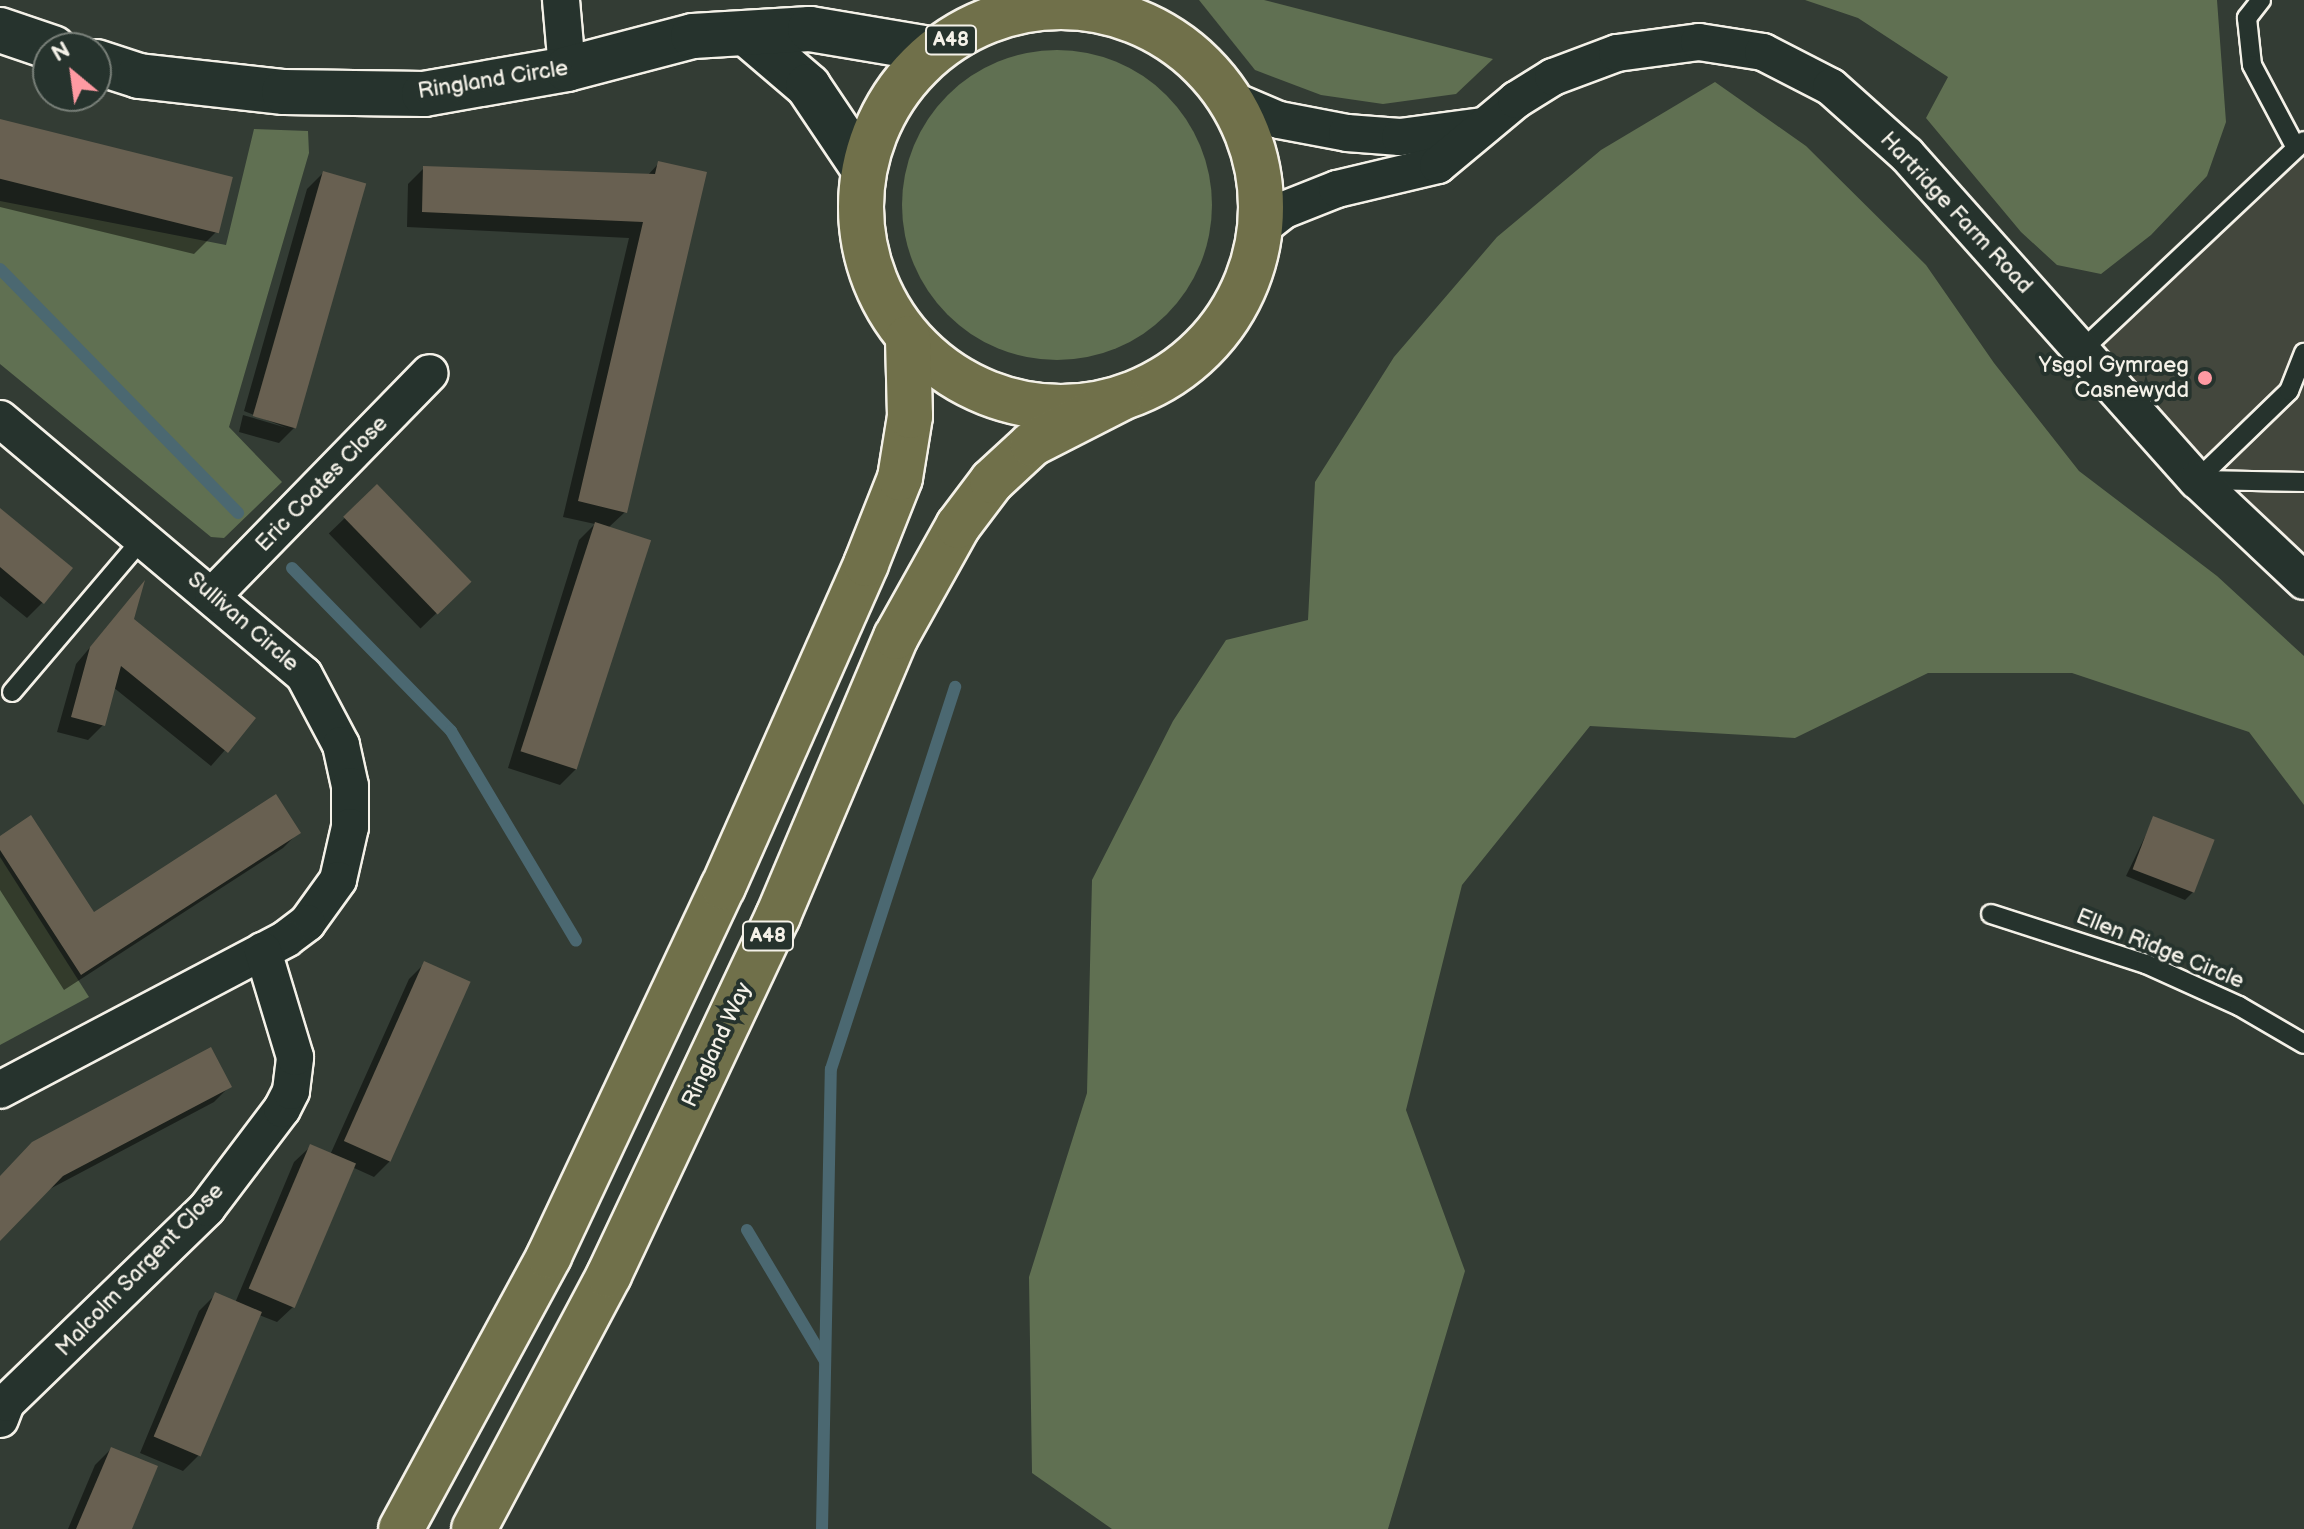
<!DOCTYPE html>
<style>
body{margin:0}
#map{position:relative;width:2304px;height:1529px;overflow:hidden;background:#333c34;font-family:"Balsamiq Sans",sans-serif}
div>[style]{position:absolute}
.built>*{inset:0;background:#43473d}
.green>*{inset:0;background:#607052}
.round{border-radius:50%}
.shadow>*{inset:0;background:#0007;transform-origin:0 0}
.stream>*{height:12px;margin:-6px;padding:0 6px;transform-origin:6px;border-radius:6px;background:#4b6871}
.building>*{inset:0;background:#686051;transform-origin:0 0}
.roads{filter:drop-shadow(2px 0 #f4f1e8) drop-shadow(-2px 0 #f4f1e8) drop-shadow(0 2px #f4f1e8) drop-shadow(0 -2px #f4f1e8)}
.lane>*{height:18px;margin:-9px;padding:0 9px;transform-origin:9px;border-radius:9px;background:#26332d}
.street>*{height:36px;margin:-18px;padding:0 18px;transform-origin:18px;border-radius:18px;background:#26332d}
.secondary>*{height:44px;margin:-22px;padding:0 22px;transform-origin:22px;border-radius:22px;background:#26332d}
.primary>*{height:44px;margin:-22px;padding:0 22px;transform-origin:22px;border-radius:22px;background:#70704a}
.primary>.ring{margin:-22px;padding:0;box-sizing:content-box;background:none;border:44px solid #70704a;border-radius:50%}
.dots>*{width:22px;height:22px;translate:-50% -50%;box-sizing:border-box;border:4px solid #26332d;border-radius:50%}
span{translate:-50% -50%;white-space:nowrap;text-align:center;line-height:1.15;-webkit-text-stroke:8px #26332d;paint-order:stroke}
.shield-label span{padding:2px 6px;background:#26332d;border:2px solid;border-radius:6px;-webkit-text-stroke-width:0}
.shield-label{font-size:20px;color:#f4f1e8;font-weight:700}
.street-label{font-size:22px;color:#f4f1e8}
.poi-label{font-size:22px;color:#f4f1e8}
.right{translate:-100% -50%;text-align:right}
.north{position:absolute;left:32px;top:32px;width:80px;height:80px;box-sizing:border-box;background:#26332d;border:2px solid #787f78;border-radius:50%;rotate:331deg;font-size:22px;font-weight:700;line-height:32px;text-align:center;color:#f4f1e8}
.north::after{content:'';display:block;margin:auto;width:28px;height:36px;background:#ff9aa2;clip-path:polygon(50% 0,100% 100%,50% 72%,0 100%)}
</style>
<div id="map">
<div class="built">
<div style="clip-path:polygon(2304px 141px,2304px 581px,2081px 351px)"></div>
</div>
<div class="green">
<div style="clip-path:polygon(1199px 0,1264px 0,1493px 59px,1456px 94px,1383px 104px,1321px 95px,1255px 70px)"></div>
<div style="clip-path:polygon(1805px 0,2217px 0,2226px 122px,2207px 176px,2151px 235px,2101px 274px,2057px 265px,2021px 232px,1926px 118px,1948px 77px,1858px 18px)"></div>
<div class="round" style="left:902px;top:50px;width:310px;height:310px"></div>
<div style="clip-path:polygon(1715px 82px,1806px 146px,1926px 265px,1994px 363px,2079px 471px,2217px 576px,2304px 656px,2304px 805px,2249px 732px,2072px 673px,1928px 673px,1795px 738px,1590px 726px,1462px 885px,1406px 1110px,1465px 1271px,1388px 1529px,1112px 1529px,1032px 1473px,1029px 1277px,1087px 1093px,1092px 880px,1173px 721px,1226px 640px,1308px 620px,1315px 482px,1394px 357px,1497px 237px,1601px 150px)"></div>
<div style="clip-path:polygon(254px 129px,308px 131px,309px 153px,229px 427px,282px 482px,224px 538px,211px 537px,0 364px,0 201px,226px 245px)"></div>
<div style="clip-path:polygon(0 857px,89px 997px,0 1045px)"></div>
</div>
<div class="shadow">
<div style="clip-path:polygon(0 121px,218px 230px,194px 254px,0 207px)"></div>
<div style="clip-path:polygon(659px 163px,625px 512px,608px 528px,576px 769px,560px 785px,508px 768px,579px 540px,595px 524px,563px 517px,629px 238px,407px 227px,408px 184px,424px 168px,647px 176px)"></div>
<div style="clip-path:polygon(323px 173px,295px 427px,279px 443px,239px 432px,243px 415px,287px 428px,244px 411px,307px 189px)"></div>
<div style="left:377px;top:487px;width:132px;height:67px;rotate:46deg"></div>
<div style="clip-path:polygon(0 510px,43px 602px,27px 618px,0 596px)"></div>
<div style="clip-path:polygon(141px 587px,132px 620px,253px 718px,211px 766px,113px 687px,103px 725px,88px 740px,57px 732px,76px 664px)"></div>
<div style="clip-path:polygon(2154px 818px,2193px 892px,2185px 900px,2126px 876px)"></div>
<div style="clip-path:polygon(299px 832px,283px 848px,64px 990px,0 890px,0 839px,93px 914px)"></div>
<div style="clip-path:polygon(424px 964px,390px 1161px,374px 1177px,352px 1167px,293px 1307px,277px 1322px,259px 1315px,199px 1455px,183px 1471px,140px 1453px,199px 1311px,215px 1295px,235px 1303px,294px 1162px,310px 1147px,330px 1155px,409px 979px)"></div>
<div style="clip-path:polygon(230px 1086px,214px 1102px,46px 1191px,0 1239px,0 1178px)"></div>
<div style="clip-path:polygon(111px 1449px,129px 1529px,68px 1529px,95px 1465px)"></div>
</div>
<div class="stream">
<div style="left:0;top:269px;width:341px;rotate:45.7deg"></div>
<div style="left:292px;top:568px;width:228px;rotate:45.7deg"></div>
<div style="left:451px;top:731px;width:244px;rotate:59.2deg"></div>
<div style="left:747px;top:1230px;width:152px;rotate:59.2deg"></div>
<div style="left:822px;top:1529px;width:460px;rotate:-88.9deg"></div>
<div style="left:831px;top:1069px;width:402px;rotate:-72deg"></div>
</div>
<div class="building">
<div style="left:0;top:119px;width:240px;height:58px;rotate:14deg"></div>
<div style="clip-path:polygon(658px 161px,707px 172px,627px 513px,578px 501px,643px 222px,422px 212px,423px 166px,655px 174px)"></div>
<div style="left:323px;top:171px;width:45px;height:255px;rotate:16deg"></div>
<div style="left:377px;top:484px;width:136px;height:47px;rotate:46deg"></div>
<div style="clip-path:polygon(0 508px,73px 568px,44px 604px,0 567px)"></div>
<div style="left:595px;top:522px;width:59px;height:241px;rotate:18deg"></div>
<div style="clip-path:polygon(145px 580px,134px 619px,256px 718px,228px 753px,121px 666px,105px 726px,71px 717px,90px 647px)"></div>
<div style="clip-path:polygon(276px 794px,301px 833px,81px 975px,0 850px,0 836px,31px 815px,94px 912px)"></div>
<div style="left:2153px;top:816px;width:66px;height:57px;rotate:21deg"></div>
<div style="left:424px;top:961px;width:51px;height:197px;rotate:24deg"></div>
<div style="clip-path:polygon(211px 1047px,232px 1087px,63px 1176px,0 1241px,0 1176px,32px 1142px)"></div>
<div style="left:310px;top:1144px;width:50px;height:157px;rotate:23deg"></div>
<div style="left:215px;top:1292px;width:51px;height:157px;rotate:23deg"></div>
<div style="clip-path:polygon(111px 1447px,158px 1466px,132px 1529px,76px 1529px)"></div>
</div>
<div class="roads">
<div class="lane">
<div style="left:2261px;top:0;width:23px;rotate:128deg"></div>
<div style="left:2247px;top:18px;width:47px;rotate:83.9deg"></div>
<div style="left:2252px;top:65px;width:94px;rotate:62.1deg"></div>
<div style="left:2081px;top:351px;width:306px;rotate:-43.3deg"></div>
<div style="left:2197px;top:480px;width:128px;rotate:-44.1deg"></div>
<div style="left:2289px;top:391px;width:41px;rotate:-68.5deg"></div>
<div style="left:2200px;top:480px;width:104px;rotate:1.1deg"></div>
<div style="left:12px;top:692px;width:204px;rotate:-49.6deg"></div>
<div style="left:1991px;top:914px;width:163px;rotate:17.9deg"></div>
<div style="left:2146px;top:964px;width:102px;rotate:24.3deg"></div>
<div style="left:2239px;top:1006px;width:75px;rotate:30.3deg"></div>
</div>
<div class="street">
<div style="left:561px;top:0;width:69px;rotate:85deg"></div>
<div style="left:1232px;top:100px;width:51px;rotate:23.1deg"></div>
<div style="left:1279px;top:120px;width:69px;rotate:10.8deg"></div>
<div style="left:1347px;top:133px;width:53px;rotate:4.3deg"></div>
<div style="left:1400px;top:137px;width:85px;rotate:-7.5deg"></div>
<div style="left:1262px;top:227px;width:28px;rotate:-38deg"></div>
<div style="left:1284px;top:210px;width:57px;rotate:-21.6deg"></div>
<div style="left:1337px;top:189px;width:104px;rotate:-13.4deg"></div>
<div style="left:1438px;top:165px;width:102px;rotate:-39.8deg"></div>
<div style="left:1516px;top:100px;width:44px;rotate:-31.9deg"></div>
<div style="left:1553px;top:77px;width:68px;rotate:-20.6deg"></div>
<div style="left:1617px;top:53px;width:83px;rotate:-7.6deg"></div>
<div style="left:1699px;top:42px;width:65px;rotate:8.9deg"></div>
<div style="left:1763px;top:52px;width:76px;rotate:27.2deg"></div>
<div style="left:1831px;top:87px;width:102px;rotate:41.8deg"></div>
<div style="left:1907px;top:155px;width:436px;rotate:48.3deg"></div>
<div style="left:2197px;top:480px;width:147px;rotate:43.3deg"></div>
<div style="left:0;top:419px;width:397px;rotate:40.1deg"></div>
<div style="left:304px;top:675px;width:79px;rotate:62.1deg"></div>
<div style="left:341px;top:745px;width:42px;rotate:77.6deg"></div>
<div style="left:350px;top:786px;width:41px;rotate:90deg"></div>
<div style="left:350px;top:827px;width:54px;rotate:102.8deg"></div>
<div style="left:338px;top:880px;width:53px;rotate:125.8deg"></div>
<div style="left:307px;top:923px;width:26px;rotate:143deg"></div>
<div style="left:286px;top:939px;width:323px;rotate:152.2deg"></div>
<div style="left:213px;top:595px;width:310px;rotate:-45.7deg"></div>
<div style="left:0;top:1419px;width:17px;rotate:-69deg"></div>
<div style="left:6px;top:1403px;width:280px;rotate:-44.1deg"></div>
<div style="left:207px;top:1208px;width:124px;rotate:-52.9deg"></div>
<div style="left:282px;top:1109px;width:20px;rotate:-63deg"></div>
<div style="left:291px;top:1091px;width:34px;rotate:-83deg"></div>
<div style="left:295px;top:1057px;width:111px;rotate:-106.8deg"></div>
</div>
<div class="secondary">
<div style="left:0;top:30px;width:56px;rotate:18.8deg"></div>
<div style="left:746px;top:33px;width:82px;rotate:40.5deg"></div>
<div style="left:808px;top:86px;width:99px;rotate:56.1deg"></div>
<div style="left:96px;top:62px;width:45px;rotate:18deg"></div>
<div style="left:139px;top:76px;width:146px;rotate:6.3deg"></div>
<div style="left:284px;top:92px;width:140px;rotate:0.8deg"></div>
<div style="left:424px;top:94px;width:145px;rotate:-9.9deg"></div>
<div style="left:567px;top:69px;width:130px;rotate:-14.7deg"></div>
<div style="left:693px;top:36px;width:117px;rotate:-3.4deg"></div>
<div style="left:810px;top:29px;width:127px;rotate:9.5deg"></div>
</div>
<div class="primary">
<div class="ring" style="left:861px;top:7px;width:356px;height:356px"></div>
<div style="left:401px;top:1529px;width:311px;rotate:-61.5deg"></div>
<div style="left:549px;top:1256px;width:408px;rotate:-64.8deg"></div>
<div style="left:723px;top:887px;width:353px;rotate:-66.1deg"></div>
<div style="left:866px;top:564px;width:92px;rotate:-68.4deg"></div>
<div style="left:900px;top:478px;width:63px;rotate:-80.8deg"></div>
<div style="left:910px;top:416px;width:78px;rotate:-91.5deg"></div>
<div style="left:474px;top:1529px;width:288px;rotate:-62deg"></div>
<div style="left:609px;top:1275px;width:397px;rotate:-64.8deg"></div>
<div style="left:778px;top:916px;width:303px;rotate:-67.1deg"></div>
<div style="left:896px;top:637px;width:127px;rotate:-60.8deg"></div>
<div style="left:958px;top:526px;width:56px;rotate:-52.9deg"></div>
<div style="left:992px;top:481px;width:54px;rotate:-42.8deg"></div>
<div style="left:1032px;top:444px;width:99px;rotate:-27.1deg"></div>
</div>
</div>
<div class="dots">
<div style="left:2205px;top:378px;background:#ff9aa2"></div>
</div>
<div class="shield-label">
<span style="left:951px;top:40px">A48</span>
<span style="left:768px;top:936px">A48</span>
</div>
<div class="street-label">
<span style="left:493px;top:80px;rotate:-9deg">Ringland Circle</span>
<span style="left:1956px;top:213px;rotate:47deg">Hartridge Farm Road</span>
<span style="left:322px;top:484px;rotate:-46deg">Eric Coates Close</span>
<span style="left:243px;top:622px;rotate:41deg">Sullivan Circle</span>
<span style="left:2160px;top:949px;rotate:22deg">Ellen Ridge Circle</span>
<span style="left:717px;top:1045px;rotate:-65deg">Ringland Way</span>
<span style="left:140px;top:1270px;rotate:-46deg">Malcolm Sargent Close</span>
</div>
<div class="poi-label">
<span class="right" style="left:2189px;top:378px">Ysgol Gymraeg<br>Casnewydd</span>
</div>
<div class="north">N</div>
</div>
